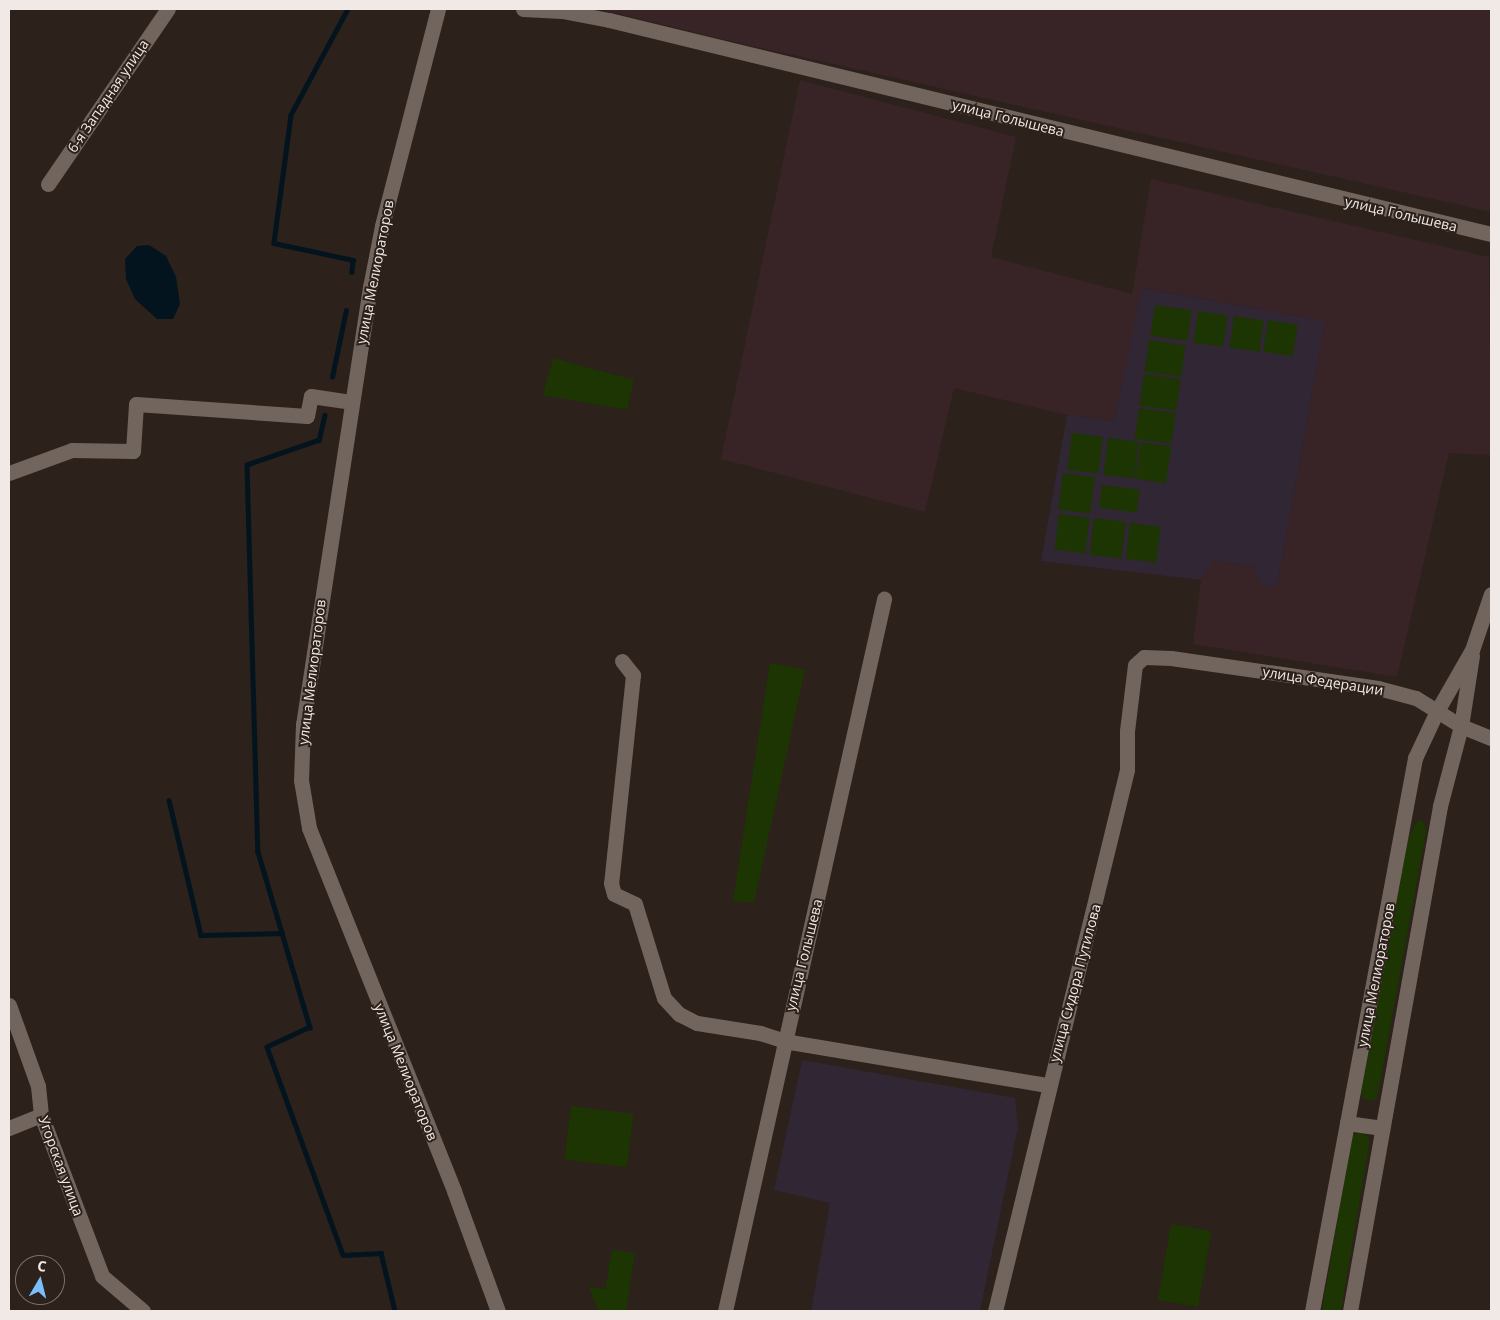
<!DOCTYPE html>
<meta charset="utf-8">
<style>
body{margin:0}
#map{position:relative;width:1500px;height:1320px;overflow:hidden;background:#2c211b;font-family:"Open Sans",sans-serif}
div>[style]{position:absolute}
.industrial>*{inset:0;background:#382427}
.education>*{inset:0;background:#312634}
.green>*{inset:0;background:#1d3502;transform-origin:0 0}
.water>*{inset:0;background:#03141e}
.stream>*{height:4.5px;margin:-2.25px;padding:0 2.25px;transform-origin:2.25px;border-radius:2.25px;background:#03141e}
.minor>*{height:15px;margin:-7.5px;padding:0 7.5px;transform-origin:7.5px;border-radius:7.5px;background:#72655e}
.tertiary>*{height:15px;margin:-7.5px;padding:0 7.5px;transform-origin:7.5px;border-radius:7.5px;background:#72655e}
span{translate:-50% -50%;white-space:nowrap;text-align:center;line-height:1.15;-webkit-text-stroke:4px #2c211b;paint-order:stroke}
.street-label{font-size:14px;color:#f1e9e5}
.frame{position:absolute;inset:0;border:10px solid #f1e9e5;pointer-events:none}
.north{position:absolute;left:15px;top:1255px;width:50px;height:50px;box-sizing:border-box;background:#2c211b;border:1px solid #7b716c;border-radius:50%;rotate:8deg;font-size:14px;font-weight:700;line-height:20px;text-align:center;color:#f1e9e5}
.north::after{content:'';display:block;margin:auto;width:18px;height:22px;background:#7cbef9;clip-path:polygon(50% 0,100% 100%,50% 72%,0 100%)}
</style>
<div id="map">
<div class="industrial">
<div style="clip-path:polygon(599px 9px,1491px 9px,1491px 212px,722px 39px)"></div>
<div style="clip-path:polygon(800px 80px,1016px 137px,991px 257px,1132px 294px,1151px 179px,1489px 257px,1491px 455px,1449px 453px,1397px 677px,1193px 644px,1201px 580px,1212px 561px,1253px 566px,1261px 585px,1277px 587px,1325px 321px,1143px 288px,1114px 421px,1067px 415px,954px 388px,925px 512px,721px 459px)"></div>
</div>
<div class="education">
<div style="clip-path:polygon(1142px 288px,1325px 321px,1277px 587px,1261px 585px,1253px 566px,1213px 561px,1201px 580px,1041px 561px,1067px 415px,1114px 421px)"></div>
<div style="clip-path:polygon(802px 1060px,1015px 1098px,1018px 1127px,980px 1311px,811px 1311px,830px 1203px,774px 1190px)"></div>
</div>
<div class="green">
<div style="left:1155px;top:305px;width:37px;height:31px;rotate:8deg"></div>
<div style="left:1198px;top:311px;width:30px;height:32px;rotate:8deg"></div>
<div style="left:1234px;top:316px;width:30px;height:32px;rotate:8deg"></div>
<div style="left:1268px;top:320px;width:30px;height:32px;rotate:9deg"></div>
<div style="left:1149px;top:340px;width:37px;height:32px;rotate:8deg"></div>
<div style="clip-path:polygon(553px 358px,634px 380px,627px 410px,543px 395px)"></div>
<div style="left:1144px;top:374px;width:37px;height:32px;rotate:8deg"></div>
<div style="left:1139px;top:408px;width:37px;height:31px;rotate:8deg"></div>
<div style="left:1072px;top:433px;width:31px;height:37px;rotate:7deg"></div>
<div style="left:1108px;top:438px;width:31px;height:37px;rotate:7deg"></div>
<div style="left:1141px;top:442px;width:31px;height:37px;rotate:9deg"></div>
<div style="left:1063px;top:473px;width:32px;height:37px;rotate:7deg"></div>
<div style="left:1102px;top:485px;width:38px;height:23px;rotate:7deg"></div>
<div style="left:1059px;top:514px;width:31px;height:36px;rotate:7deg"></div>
<div style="left:1094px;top:518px;width:32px;height:37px;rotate:7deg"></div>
<div style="left:1130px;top:523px;width:31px;height:36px;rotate:7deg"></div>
<div style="clip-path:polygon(770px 663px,805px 670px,754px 903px,733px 901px)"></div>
<div style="clip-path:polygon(1419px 819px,1424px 822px,1426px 832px,1378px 1094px,1375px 1100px,1368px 1101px,1363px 1098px,1361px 1091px,1406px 842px)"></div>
<div style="left:571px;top:1106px;width:63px;height:54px;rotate:7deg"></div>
<div style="clip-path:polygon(1362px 1132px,1369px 1139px,1369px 1145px,1341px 1311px,1322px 1311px,1351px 1142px,1352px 1136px)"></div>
<div style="left:1171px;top:1224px;width:41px;height:77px;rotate:10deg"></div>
<div style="clip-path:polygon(612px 1250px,635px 1253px,626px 1311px,598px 1311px,589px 1287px,605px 1289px)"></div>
</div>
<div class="water">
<div style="clip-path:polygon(149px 245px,166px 256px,176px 277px,180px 304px,173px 319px,157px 319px,135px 299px,126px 279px,125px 259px,137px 246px)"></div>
</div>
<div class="stream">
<div style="left:348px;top:9px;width:120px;rotate:118.3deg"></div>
<div style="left:291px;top:115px;width:129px;rotate:97.6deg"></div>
<div style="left:274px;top:243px;width:81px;rotate:12.1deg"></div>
<div style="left:353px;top:260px;width:12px;rotate:95deg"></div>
<div style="left:332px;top:377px;width:68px;rotate:-78.2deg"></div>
<div style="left:325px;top:415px;width:26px;rotate:103deg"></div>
<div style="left:319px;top:440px;width:76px;rotate:160.9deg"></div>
<div style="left:247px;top:465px;width:387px;rotate:88.4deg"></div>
<div style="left:258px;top:852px;width:183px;rotate:73.5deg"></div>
<div style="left:310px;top:1027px;width:47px;rotate:155.1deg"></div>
<div style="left:267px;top:1047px;width:221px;rotate:69.9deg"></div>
<div style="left:343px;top:1255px;width:38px;rotate:-3deg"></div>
<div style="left:381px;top:1253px;width:60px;rotate:76.4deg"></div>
<div style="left:169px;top:800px;width:139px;rotate:76.7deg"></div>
<div style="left:201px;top:935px;width:81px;rotate:-1.4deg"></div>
</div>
<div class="minor">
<div style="left:438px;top:9px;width:224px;rotate:104.5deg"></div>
<div style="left:382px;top:226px;width:62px;rotate:101.1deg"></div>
<div style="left:370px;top:287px;width:442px;rotate:98.7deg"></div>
<div style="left:303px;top:724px;width:56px;rotate:92deg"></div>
<div style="left:301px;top:780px;width:49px;rotate:80.5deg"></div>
<div style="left:309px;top:828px;width:391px;rotate:68.2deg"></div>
<div style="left:454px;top:1191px;width:128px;rotate:69.9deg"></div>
<div style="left:523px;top:9px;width:39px;rotate:3deg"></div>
<div style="left:562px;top:11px;width:48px;rotate:10.8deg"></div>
<div style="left:609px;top:20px;width:908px;rotate:13.64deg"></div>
<div style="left:48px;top:184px;width:212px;rotate:-55.6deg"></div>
<div style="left:9px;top:473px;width:67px;rotate:-20.1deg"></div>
<div style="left:72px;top:450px;width:61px;rotate:0.9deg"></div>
<div style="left:133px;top:451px;width:47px;rotate:-86.3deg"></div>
<div style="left:136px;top:404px;width:171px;rotate:4deg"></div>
<div style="left:307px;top:416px;width:20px;rotate:-79deg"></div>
<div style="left:311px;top:396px;width:40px;rotate:8.5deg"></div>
<div style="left:622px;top:661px;width:18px;rotate:52deg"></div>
<div style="left:633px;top:675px;width:209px;rotate:96deg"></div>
<div style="left:611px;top:883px;width:11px;rotate:75deg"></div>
<div style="left:614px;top:894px;width:23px;rotate:25deg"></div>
<div style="left:635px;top:904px;width:98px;rotate:72.9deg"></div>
<div style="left:664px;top:998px;width:22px;rotate:47deg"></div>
<div style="left:679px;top:1014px;width:20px;rotate:27deg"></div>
<div style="left:697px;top:1023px;width:64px;rotate:9deg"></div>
<div style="left:760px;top:1033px;width:25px;rotate:18deg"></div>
<div style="left:784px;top:1041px;width:268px;rotate:9.5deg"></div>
<div style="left:1437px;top:711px;width:70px;rotate:-60.2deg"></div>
<div style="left:1472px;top:650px;width:59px;rotate:-71.3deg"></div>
<div style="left:1461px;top:726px;width:71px;rotate:-81.1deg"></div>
<div style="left:9px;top:1005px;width:86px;rotate:70.3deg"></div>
<div style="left:38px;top:1086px;width:29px;rotate:84deg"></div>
<div style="left:41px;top:1115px;width:172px;rotate:69.2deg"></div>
<div style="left:102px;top:1276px;width:54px;rotate:40.5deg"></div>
<div style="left:9px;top:1128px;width:35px;rotate:-22deg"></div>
<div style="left:725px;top:1311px;width:730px;rotate:-77.41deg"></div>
<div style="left:995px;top:1311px;width:557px;rotate:-76.29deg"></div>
<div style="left:1127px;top:770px;width:39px;rotate:-90deg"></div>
<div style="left:1127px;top:731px;width:66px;rotate:-83.1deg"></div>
<div style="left:1135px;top:665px;width:12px;rotate:-42deg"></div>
<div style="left:1144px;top:657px;width:27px;rotate:2deg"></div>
<div style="left:1171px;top:658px;width:209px;rotate:8.2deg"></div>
<div style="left:1378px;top:688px;width:39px;rotate:15deg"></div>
<div style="left:1416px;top:698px;width:53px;rotate:31.9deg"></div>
<div style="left:1461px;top:726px;width:32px;rotate:22deg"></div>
</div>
<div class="tertiary">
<div style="left:1347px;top:1123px;width:34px;rotate:8deg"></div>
<div style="left:1312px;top:1311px;width:563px;rotate:-79.45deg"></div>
<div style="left:1415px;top:758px;width:52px;rotate:-64.9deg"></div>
<div style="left:1350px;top:1311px;width:513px;rotate:-79.89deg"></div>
<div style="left:1440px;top:806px;width:83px;rotate:-75.3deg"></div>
</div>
<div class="street-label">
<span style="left:108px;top:96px;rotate:-56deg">6-я Западная улица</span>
<span style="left:1008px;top:118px;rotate:14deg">улица Голышева</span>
<span style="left:1401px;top:214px;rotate:13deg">улица Голышева</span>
<span style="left:375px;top:272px;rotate:-79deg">улица Мелиораторов</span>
<span style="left:312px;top:672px;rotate:-83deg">улица Мелиораторов</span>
<span style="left:1323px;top:681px;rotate:9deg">улица Федерации</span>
<span style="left:804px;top:955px;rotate:-76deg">улица Голышева</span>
<span style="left:1376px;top:975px;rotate:-79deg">улица Мелиораторов</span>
<span style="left:1075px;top:983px;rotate:-75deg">улица Сидора Путилова</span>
<span style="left:406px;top:1072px;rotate:68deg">улица Мелиораторов</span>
<span style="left:61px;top:1166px;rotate:70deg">Угорская улица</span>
</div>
<div class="frame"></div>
<div class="north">С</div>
</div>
